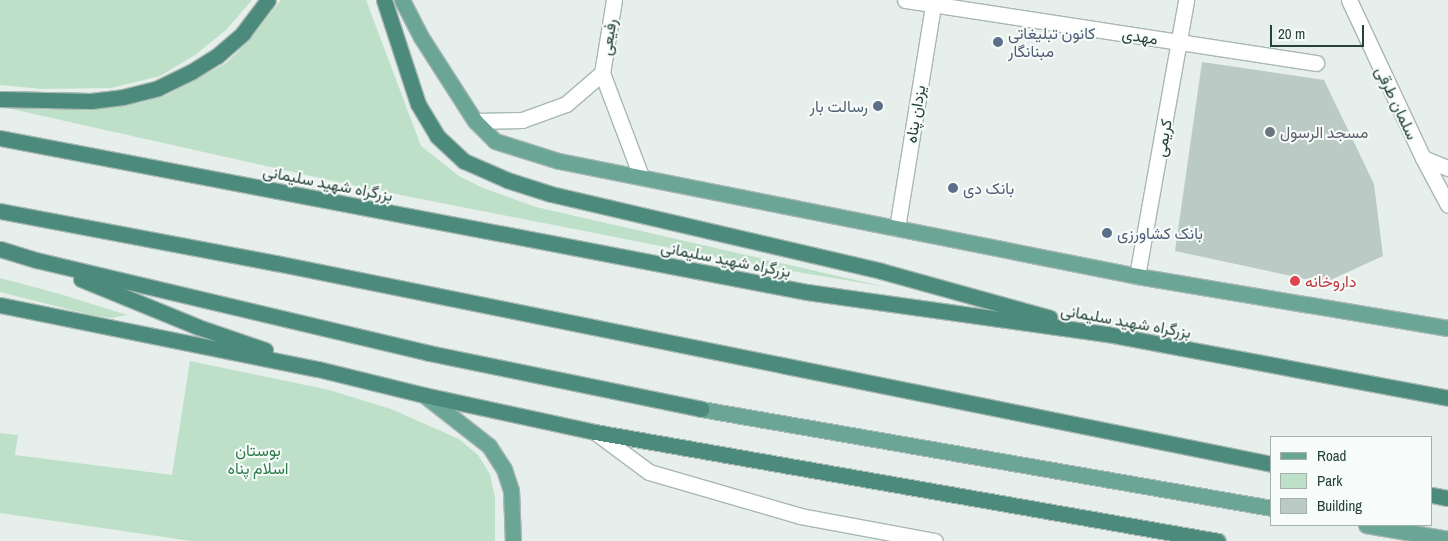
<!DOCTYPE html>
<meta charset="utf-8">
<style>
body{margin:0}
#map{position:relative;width:1448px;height:541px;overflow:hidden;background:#e6efeb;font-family:"Archivo Narrow",Vazirmatn,sans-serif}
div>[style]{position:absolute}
.green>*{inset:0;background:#bfe0c8}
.building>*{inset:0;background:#bbcac4}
.roads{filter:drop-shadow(1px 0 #a8b8b2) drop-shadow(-1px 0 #a8b8b2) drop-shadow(0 1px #a8b8b2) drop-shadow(0 -1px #a8b8b2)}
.service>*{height:15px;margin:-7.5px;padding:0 7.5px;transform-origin:7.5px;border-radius:7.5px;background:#fff}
.minor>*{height:15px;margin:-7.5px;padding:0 7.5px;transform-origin:7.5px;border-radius:7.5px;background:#fff}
.secondary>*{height:15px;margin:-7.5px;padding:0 7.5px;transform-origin:7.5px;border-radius:7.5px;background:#fff}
.primary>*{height:15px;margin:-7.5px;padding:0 7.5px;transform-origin:7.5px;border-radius:7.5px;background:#6aa596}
.trunk>*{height:15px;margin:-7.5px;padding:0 7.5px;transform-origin:7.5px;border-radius:7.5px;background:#4c8a7c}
.dots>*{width:14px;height:14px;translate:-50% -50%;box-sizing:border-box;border:2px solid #f7fbf9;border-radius:50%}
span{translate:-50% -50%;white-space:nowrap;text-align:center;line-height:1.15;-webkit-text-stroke:4px #f7fbf9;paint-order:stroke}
.service-label{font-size:16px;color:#4e5e75}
.left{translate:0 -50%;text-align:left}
.right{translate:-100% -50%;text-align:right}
.street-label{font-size:16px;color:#24423a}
.worship-label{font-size:16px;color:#5b616d}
.health-label{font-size:16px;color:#be3a42}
.park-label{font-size:16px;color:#2d7a4b}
.legend{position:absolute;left:1270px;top:436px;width:162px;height:90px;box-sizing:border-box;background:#f7fbf9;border:1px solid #a3b1ad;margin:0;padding:6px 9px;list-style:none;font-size:15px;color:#24423a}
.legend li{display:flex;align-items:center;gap:10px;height:25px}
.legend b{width:25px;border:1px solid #a3b1ad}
.scale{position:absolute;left:1270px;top:25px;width:94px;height:22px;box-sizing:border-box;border:2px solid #24423a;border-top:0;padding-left:6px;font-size:15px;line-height:18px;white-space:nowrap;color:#24423a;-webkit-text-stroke:4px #f7fbf9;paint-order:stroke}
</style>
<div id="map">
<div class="green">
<div style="clip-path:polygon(0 0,252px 0,226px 30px,195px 55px,160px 76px,111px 88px,42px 89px,0 85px)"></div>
<div style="clip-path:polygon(281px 0,366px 0,421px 146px,459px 176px,483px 188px,536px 207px,886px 287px,762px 266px,365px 188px,7px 108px,110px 107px,139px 103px,165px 96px,226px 63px,247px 43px)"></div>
<div style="clip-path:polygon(0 278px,60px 294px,127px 315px,112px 318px,91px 315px,0 292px)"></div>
<div style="clip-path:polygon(190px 361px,329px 390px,391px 409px,459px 439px,478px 455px,490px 474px,495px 498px,495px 541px,191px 541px,0 513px,0 433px,18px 435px,15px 455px,172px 475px)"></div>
</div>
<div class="building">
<div style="clip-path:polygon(1202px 62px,1324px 80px,1374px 184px,1383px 256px,1324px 283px,1175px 251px)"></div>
</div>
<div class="roads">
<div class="service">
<div style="left:475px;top:121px;width:47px;rotate:-1.2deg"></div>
<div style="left:522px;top:120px;width:47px;rotate:-20deg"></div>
<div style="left:566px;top:104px;width:48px;rotate:-40.7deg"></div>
<div style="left:1423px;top:158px;width:27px;rotate:22deg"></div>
<div style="left:595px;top:432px;width:67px;rotate:36.5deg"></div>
<div style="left:649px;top:472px;width:157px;rotate:16.2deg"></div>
<div style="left:800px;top:516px;width:137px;rotate:10.5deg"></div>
</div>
<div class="minor">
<div style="left:614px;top:0;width:74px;rotate:99.3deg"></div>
<div style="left:602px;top:73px;width:110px;rotate:69.3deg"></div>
<div style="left:905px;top:0;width:416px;rotate:8.7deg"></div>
<div style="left:897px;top:228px;width:231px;rotate:-80.8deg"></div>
<div style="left:1137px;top:276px;width:280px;rotate:-79.9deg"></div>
</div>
<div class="secondary">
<div style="left:1349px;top:0;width:174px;rotate:64.9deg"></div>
<div style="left:1423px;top:158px;width:53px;rotate:62deg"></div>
</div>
<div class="primary">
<div style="left:402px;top:0;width:42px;rotate:62.8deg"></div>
<div style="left:421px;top:37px;width:100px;rotate:57.3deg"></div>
<div style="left:475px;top:121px;width:28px;rotate:45deg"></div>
<div style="left:495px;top:141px;width:67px;rotate:17.4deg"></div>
<div style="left:559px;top:161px;width:589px;rotate:11.25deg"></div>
<div style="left:1137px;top:276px;width:315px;rotate:9.5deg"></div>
<div style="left:424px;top:395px;width:83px;rotate:38.1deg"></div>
<div style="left:489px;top:446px;width:27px;rotate:57deg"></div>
<div style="left:504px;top:469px;width:22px;rotate:72deg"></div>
<div style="left:511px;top:490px;width:51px;rotate:87.8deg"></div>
<div style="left:701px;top:409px;width:580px;rotate:9.84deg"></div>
<div style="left:1366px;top:525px;width:83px;rotate:9.7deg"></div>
</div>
<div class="trunk">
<div style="left:384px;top:0;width:109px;rotate:71.9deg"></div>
<div style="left:418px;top:104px;width:37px;rotate:59deg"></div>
<div style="left:437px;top:136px;width:37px;rotate:43deg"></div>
<div style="left:464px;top:161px;width:47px;rotate:23.8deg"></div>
<div style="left:507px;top:180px;width:46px;rotate:17.7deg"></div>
<div style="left:551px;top:194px;width:339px;rotate:13.1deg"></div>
<div style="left:881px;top:271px;width:175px;rotate:15.5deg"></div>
<div style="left:0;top:99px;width:91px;rotate:1.3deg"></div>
<div style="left:91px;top:101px;width:32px;rotate:-7deg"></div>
<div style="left:123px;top:97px;width:36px;rotate:-14deg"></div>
<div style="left:158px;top:88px;width:37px;rotate:-26deg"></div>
<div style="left:191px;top:72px;width:31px;rotate:-32deg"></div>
<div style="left:217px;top:56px;width:35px;rotate:-41deg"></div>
<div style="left:243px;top:33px;width:41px;rotate:-52.9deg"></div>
<div style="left:0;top:138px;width:822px;rotate:10.8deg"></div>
<div style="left:807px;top:292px;width:303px;rotate:8deg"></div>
<div style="left:1107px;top:334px;width:347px;rotate:10.6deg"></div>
<div style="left:0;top:211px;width:281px;rotate:10.7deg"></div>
<div style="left:276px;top:263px;width:1016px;rotate:11.41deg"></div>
<div style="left:0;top:249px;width:38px;rotate:17deg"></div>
<div style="left:36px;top:260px;width:404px;rotate:13.3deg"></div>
<div style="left:429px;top:353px;width:278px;rotate:11.6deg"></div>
<div style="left:81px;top:279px;width:126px;rotate:22.3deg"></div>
<div style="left:198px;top:327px;width:71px;rotate:18.9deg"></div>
<div style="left:0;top:305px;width:324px;rotate:11.4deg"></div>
<div style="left:318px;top:369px;width:109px;rotate:13.8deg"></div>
<div style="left:424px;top:395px;width:175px;rotate:12.2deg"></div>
<div style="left:595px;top:432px;width:632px;rotate:9.92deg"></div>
<div style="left:1432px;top:495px;width:16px;rotate:11deg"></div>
</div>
</div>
<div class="dots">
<div style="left:998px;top:42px;background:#5c6f8a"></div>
<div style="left:878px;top:106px;background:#5c6f8a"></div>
<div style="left:1270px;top:132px;background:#6b7280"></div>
<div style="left:953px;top:188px;background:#5c6f8a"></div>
<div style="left:1107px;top:233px;background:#5c6f8a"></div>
<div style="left:1295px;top:281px;background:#e0444e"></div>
</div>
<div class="service-label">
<span class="left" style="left:1008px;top:42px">کانون تبلیغاتی<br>مبنانگار</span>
<span class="right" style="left:868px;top:106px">رسالت بار</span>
<span class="left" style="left:963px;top:188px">بانک دی</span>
<span class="left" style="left:1117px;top:233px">بانک کشاورزی</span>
</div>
<div class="street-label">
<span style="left:1140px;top:36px;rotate:9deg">مهدی</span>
<span style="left:608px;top:37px;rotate:-81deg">رفیعی</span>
<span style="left:1397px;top:103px;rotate:65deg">سلمان طرقی</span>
<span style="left:915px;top:114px;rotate:-81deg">یزدان پناه</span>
<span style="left:1163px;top:138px;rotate:-80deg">کریمی</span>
<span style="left:328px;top:183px;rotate:11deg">بزرگراه شهید سلیمانی</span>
<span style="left:726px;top:259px;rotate:11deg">بزرگراه شهید سلیمانی</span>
<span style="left:1126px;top:321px;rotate:10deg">بزرگراه شهید سلیمانی</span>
</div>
<div class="worship-label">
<span class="left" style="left:1280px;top:132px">مسجد الرسول</span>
</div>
<div class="health-label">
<span class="left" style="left:1305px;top:281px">داروخانه</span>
</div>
<div class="park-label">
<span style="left:258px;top:459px">بوستان<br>اسلام پناه</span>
</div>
<ul class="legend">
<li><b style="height:6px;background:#6aa596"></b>Road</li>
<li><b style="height:14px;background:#bfe0c8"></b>Park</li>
<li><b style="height:14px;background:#bbcac4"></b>Building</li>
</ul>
<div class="scale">20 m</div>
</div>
